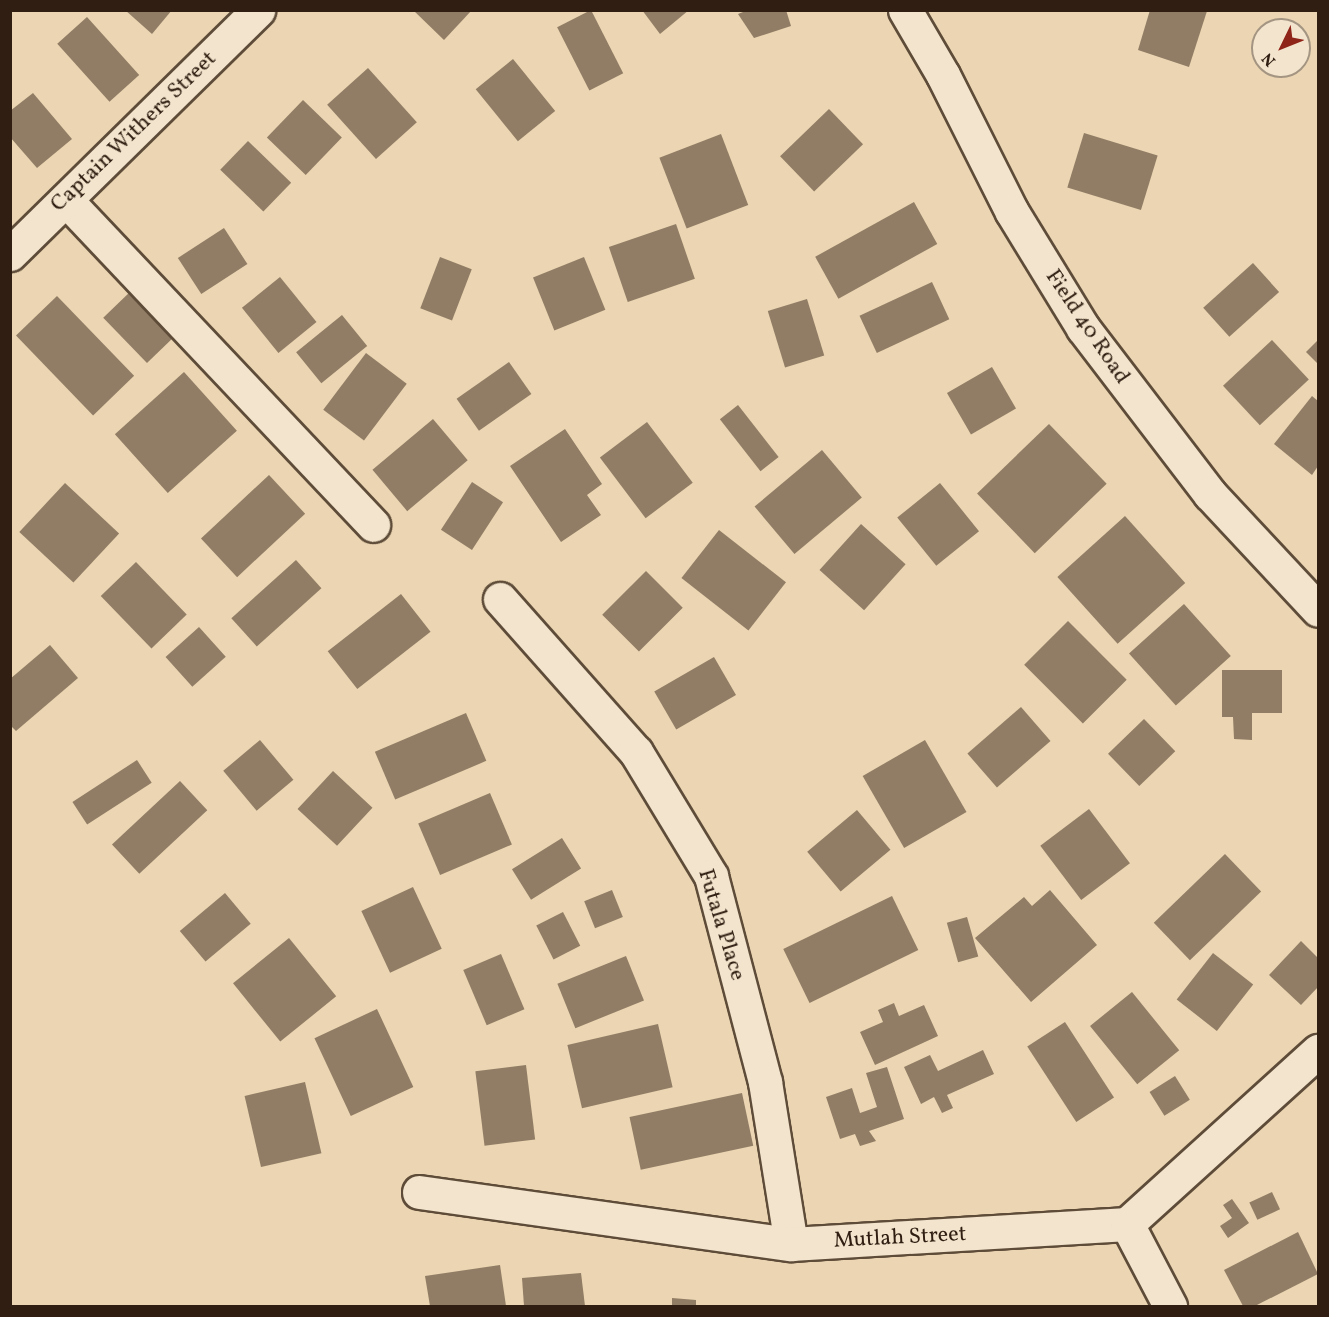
<!DOCTYPE html>
<style>
body{margin:0}
#map{position:relative;width:1329px;height:1317px;overflow:hidden;background:#ebd5b2;font-family:Vollkorn,serif}
div>[style]{position:absolute}
.building>*{inset:0;background:#917d65;transform-origin:0 0}
.roads{filter:drop-shadow(2px 0 #5e4c39) drop-shadow(-2px 0 #5e4c39) drop-shadow(0 2px #5e4c39) drop-shadow(0 -2px #5e4c39)}
.minor>*{height:33px;margin:-16.5px;padding:0 16.5px;transform-origin:16.5px;border-radius:16.5px;background:#f2e4cd}
span{translate:-50% -50%;white-space:nowrap;text-align:center;line-height:1.15;-webkit-text-stroke:4.5px #f2e4cd;paint-order:stroke}
.street-label{font-size:22px;color:#2f1e11}
.frame{position:absolute;inset:0;border:12px solid #2f1e11;pointer-events:none}
.north{position:absolute;left:1251px;top:18px;width:60px;height:60px;box-sizing:border-box;background:#f2e4cd;border:2px solid #a49582;border-radius:50%;rotate:227deg;font-size:16px;font-weight:700;line-height:24px;text-align:center;color:#2f1e11}
.north::after{content:'';display:block;margin:auto;width:21px;height:27px;background:#8f2418;clip-path:polygon(50% 0,100% 100%,50% 72%,0 100%)}
</style>
<div id="map">
<div class="building">
<div style="clip-path:polygon(125px 10px,172px 10px,152px 34px)"></div>
<div style="clip-path:polygon(413px 10px,472px 10px,444px 40px)"></div>
<div style="left:591px;top:10px;width:71px;height:38px;rotate:63deg"></div>
<div style="clip-path:polygon(642px 10px,689px 10px,660px 34px)"></div>
<div style="clip-path:polygon(748px 10px,786px 10px,791px 26px,754px 38px,738px 14px)"></div>
<div style="clip-path:polygon(1150px 10px,1207px 11px,1189px 67px,1138px 50px)"></div>
<div style="left:87px;top:17px;width:78px;height:40px;rotate:48deg"></div>
<div style="left:513px;top:59px;width:67px;height:48px;rotate:51deg"></div>
<div style="left:368px;top:68px;width:73px;height:55px;rotate:48deg"></div>
<div style="clip-path:polygon(33px 93px,72px 139px,37px 168px,10px 137px,10px 111px)"></div>
<div style="left:303px;top:100px;width:54px;height:52px;rotate:44deg"></div>
<div style="left:829px;top:109px;width:49px;height:68px;rotate:46deg"></div>
<div style="left:1084px;top:133px;width:77px;height:57px;rotate:17deg"></div>
<div style="left:721px;top:134px;width:76px;height:66px;rotate:69deg"></div>
<div style="left:248px;top:141px;width:60px;height:40px;rotate:44deg"></div>
<div style="left:914px;top:202px;width:48px;height:113px;rotate:61deg"></div>
<div style="left:676px;top:224px;width:58px;height:71px;rotate:71deg"></div>
<div style="left:224px;top:228px;width:43px;height:55px;rotate:57deg"></div>
<div style="left:440px;top:257px;width:34px;height:55px;rotate:21deg"></div>
<div style="left:584px;top:257px;width:57px;height:55px;rotate:68deg"></div>
<div style="left:1253px;top:263px;width:39px;height:67px;rotate:48deg"></div>
<div style="left:280px;top:277px;width:58px;height:49px;rotate:51deg"></div>
<div style="left:932px;top:282px;width:41px;height:80px;rotate:65deg"></div>
<div style="left:132px;top:290px;width:63px;height:40px;rotate:46deg"></div>
<div style="left:57px;top:296px;width:111px;height:57px;rotate:46deg"></div>
<div style="left:807px;top:299px;width:59px;height:41px;rotate:73deg"></div>
<div style="left:342px;top:315px;width:40px;height:59px;rotate:51deg"></div>
<div style="left:1272px;top:340px;width:54px;height:67px;rotate:47deg"></div>
<div style="clip-path:polygon(1318px 340px,1318px 364px,1306px 352px)"></div>
<div style="left:366px;top:353px;width:51px;height:71px;rotate:37deg"></div>
<div style="left:509px;top:362px;width:39px;height:64px;rotate:55deg"></div>
<div style="left:992px;top:367px;width:48px;height:52px;rotate:60deg"></div>
<div style="left:184px;top:372px;width:79px;height:93px;rotate:48deg"></div>
<div style="clip-path:polygon(1312px 396px,1318px 401px,1318px 466px,1312px 475px,1274px 444px)"></div>
<div style="left:738px;top:405px;width:66px;height:23px;rotate:52deg"></div>
<div style="left:433px;top:419px;width:54px;height:79px;rotate:50deg"></div>
<div style="left:647px;top:422px;width:76px;height:59px;rotate:53deg"></div>
<div style="left:1049px;top:424px;width:83px;height:100px;rotate:46deg"></div>
<div style="clip-path:polygon(565px 429px,602px 484px,587px 495px,601px 515px,561px 542px,510px 466px)"></div>
<div style="left:822px;top:450px;width:62px;height:88px;rotate:50deg"></div>
<div style="left:269px;top:475px;width:53px;height:93px;rotate:47deg"></div>
<div style="left:472px;top:482px;width:37px;height:57px;rotate:33deg"></div>
<div style="left:65px;top:483px;width:74px;height:67px;rotate:43deg"></div>
<div style="left:940px;top:483px;width:62px;height:55px;rotate:51deg"></div>
<div style="left:1125px;top:516px;width:90px;height:91px;rotate:48deg"></div>
<div style="left:861px;top:524px;width:60px;height:62px;rotate:42deg"></div>
<div style="left:719px;top:530px;width:85px;height:61px;rotate:38deg"></div>
<div style="left:296px;top:560px;width:38px;height:87px;rotate:48deg"></div>
<div style="left:136px;top:562px;width:73px;height:49px;rotate:46deg"></div>
<div style="left:646px;top:571px;width:52px;height:62px;rotate:45deg"></div>
<div style="left:401px;top:594px;width:48px;height:93px;rotate:52deg"></div>
<div style="left:1184px;top:604px;width:70px;height:74px;rotate:48deg"></div>
<div style="left:1068px;top:621px;width:83px;height:62px;rotate:45deg"></div>
<div style="left:199px;top:627px;width:40px;height:45px;rotate:48deg"></div>
<div style="clip-path:polygon(50px 645px,78px 678px,16px 731px,10px 725px,10px 679px)"></div>
<div style="left:714px;top:657px;width:44px;height:69px;rotate:60deg"></div>
<div style="clip-path:polygon(1222px 670px,1282px 670px,1282px 713px,1252px 713px,1252px 740px,1234px 739px,1233px 717px,1222px 717px)"></div>
<div style="left:1021px;top:707px;width:45px;height:71px;rotate:49deg"></div>
<div style="left:466px;top:713px;width:52px;height:99px;rotate:67deg"></div>
<div style="left:1144px;top:719px;width:45px;height:50px;rotate:46deg"></div>
<div style="left:260px;top:740px;width:52px;height:48px;rotate:50deg"></div>
<div style="left:925px;top:740px;width:83px;height:72px;rotate:60deg"></div>
<div style="left:137px;top:760px;width:27px;height:77px;rotate:57deg"></div>
<div style="left:333px;top:771px;width:54px;height:52px;rotate:43deg"></div>
<div style="left:180px;top:781px;width:40px;height:93px;rotate:47deg"></div>
<div style="left:490px;top:793px;width:56px;height:78px;rotate:67deg"></div>
<div style="left:1089px;top:809px;width:68px;height:61px;rotate:53deg"></div>
<div style="left:857px;top:810px;width:52px;height:65px;rotate:50deg"></div>
<div style="left:562px;top:838px;width:36px;height:59px;rotate:58deg"></div>
<div style="left:1225px;top:854px;width:52px;height:99px;rotate:46deg"></div>
<div style="left:413px;top:887px;width:68px;height:57px;rotate:65deg"></div>
<div style="left:612px;top:890px;width:29px;height:30px;rotate:68deg"></div>
<div style="clip-path:polygon(1050px 890px,1097px 945px,1031px 1002px,975px 938px,1024px 897px,1032px 906px)"></div>
<div style="left:225px;top:893px;width:40px;height:59px;rotate:50deg"></div>
<div style="left:892px;top:896px;width:60px;height:121px;rotate:64deg"></div>
<div style="left:563px;top:912px;width:38px;height:30px;rotate:63deg"></div>
<div style="left:967px;top:917px;width:41px;height:21px;rotate:74deg"></div>
<div style="left:289px;top:938px;width:75px;height:72px;rotate:51deg"></div>
<div style="clip-path:polygon(1301px 941px,1318px 958px,1318px 987px,1301px 1005px,1269px 975px)"></div>
<div style="left:1213px;top:953px;width:51px;height:59px;rotate:38deg"></div>
<div style="left:501px;top:954px;width:60px;height:41px;rotate:67deg"></div>
<div style="left:626px;top:956px;width:48px;height:74px;rotate:68deg"></div>
<div style="left:1132px;top:992px;width:75px;height:54px;rotate:51deg"></div>
<div style="clip-path:polygon(894px 1003px,899px 1016px,924px 1005px,938px 1036px,875px 1065px,860px 1032px,883px 1022px,878px 1010px)"></div>
<div style="left:377px;top:1009px;width:86px;height:69px;rotate:65deg"></div>
<div style="left:1065px;top:1022px;width:90px;height:45px;rotate:57deg"></div>
<div style="left:658px;top:1024px;width:65px;height:93px;rotate:77deg"></div>
<div style="clip-path:polygon(983px 1050px,994px 1074px,947px 1095px,953px 1108px,942px 1113px,934px 1097px,921px 1104px,904px 1067px,930px 1055px,938px 1071px)"></div>
<div style="left:526px;top:1065px;width:75px;height:51px;rotate:83deg"></div>
<div style="clip-path:polygon(887px 1067px,904px 1119px,869px 1131px,876px 1141px,860px 1146px,855px 1134px,840px 1139px,826px 1097px,852px 1088px,860px 1113px,877px 1107px,866px 1073px)"></div>
<div style="left:1175px;top:1076px;width:28px;height:30px;rotate:58deg"></div>
<div style="left:305px;top:1082px;width:73px;height:62px;rotate:77deg"></div>
<div style="left:742px;top:1093px;width:54px;height:115px;rotate:78deg"></div>
<div style="left:1272px;top:1192px;width:19px;height:25px;rotate:65deg"></div>
<div style="clip-path:polygon(1232px 1199px,1249px 1223px,1228px 1238px,1220px 1226px,1232px 1218px,1223px 1205px)"></div>
<div style="clip-path:polygon(1298px 1232px,1318px 1274px,1255px 1306px,1243px 1306px,1224px 1270px)"></div>
<div style="clip-path:polygon(500px 1265px,506px 1306px,430px 1306px,425px 1276px)"></div>
<div style="clip-path:polygon(581px 1273px,585px 1306px,524px 1306px,522px 1278px)"></div>
<div style="clip-path:polygon(672px 1298px,696px 1300px,696px 1306px,672px 1306px)"></div>
</div>
<div class="roads">
<div class="minor">
<div style="left:905px;top:10px;width:75px;rotate:59.7deg"></div>
<div style="left:943px;top:75px;width:153px;rotate:63.3deg"></div>
<div style="left:1012px;top:212px;width:136px;rotate:58.5deg"></div>
<div style="left:1083px;top:328px;width:209px;rotate:52.6deg"></div>
<div style="left:1210px;top:494px;width:158px;rotate:47deg"></div>
<div style="left:66px;top:200px;width:447px;rotate:46.6deg"></div>
<div style="left:10px;top:254px;width:348px;rotate:-44.5deg"></div>
<div style="left:500px;top:599px;width:205px;rotate:48.4deg"></div>
<div style="left:636px;top:752px;width:145px;rotate:58.8deg"></div>
<div style="left:711px;top:876px;width:213px;rotate:75.3deg"></div>
<div style="left:765px;top:1082px;width:164px;rotate:80.9deg"></div>
<div style="left:419px;top:1192px;width:376px;rotate:8deg"></div>
<div style="left:791px;top:1244px;width:337px;rotate:-3.4deg"></div>
<div style="left:1127px;top:1224px;width:258px;rotate:-42.2deg"></div>
<div style="left:1127px;top:1224px;width:93px;rotate:62.3deg"></div>
</div>
</div>
<div class="street-label">
<span style="left:134px;top:132px;rotate:-44deg">Captain Withers Street</span>
<span style="left:1087px;top:327px;rotate:56deg">Field 40 Road</span>
<span style="left:721px;top:925px;rotate:73deg">Futala Place</span>
<span style="left:900px;top:1238px;rotate:-3deg">Mutlah Street</span>
</div>
<div class="frame"></div>
<div class="north">N</div>
</div>
